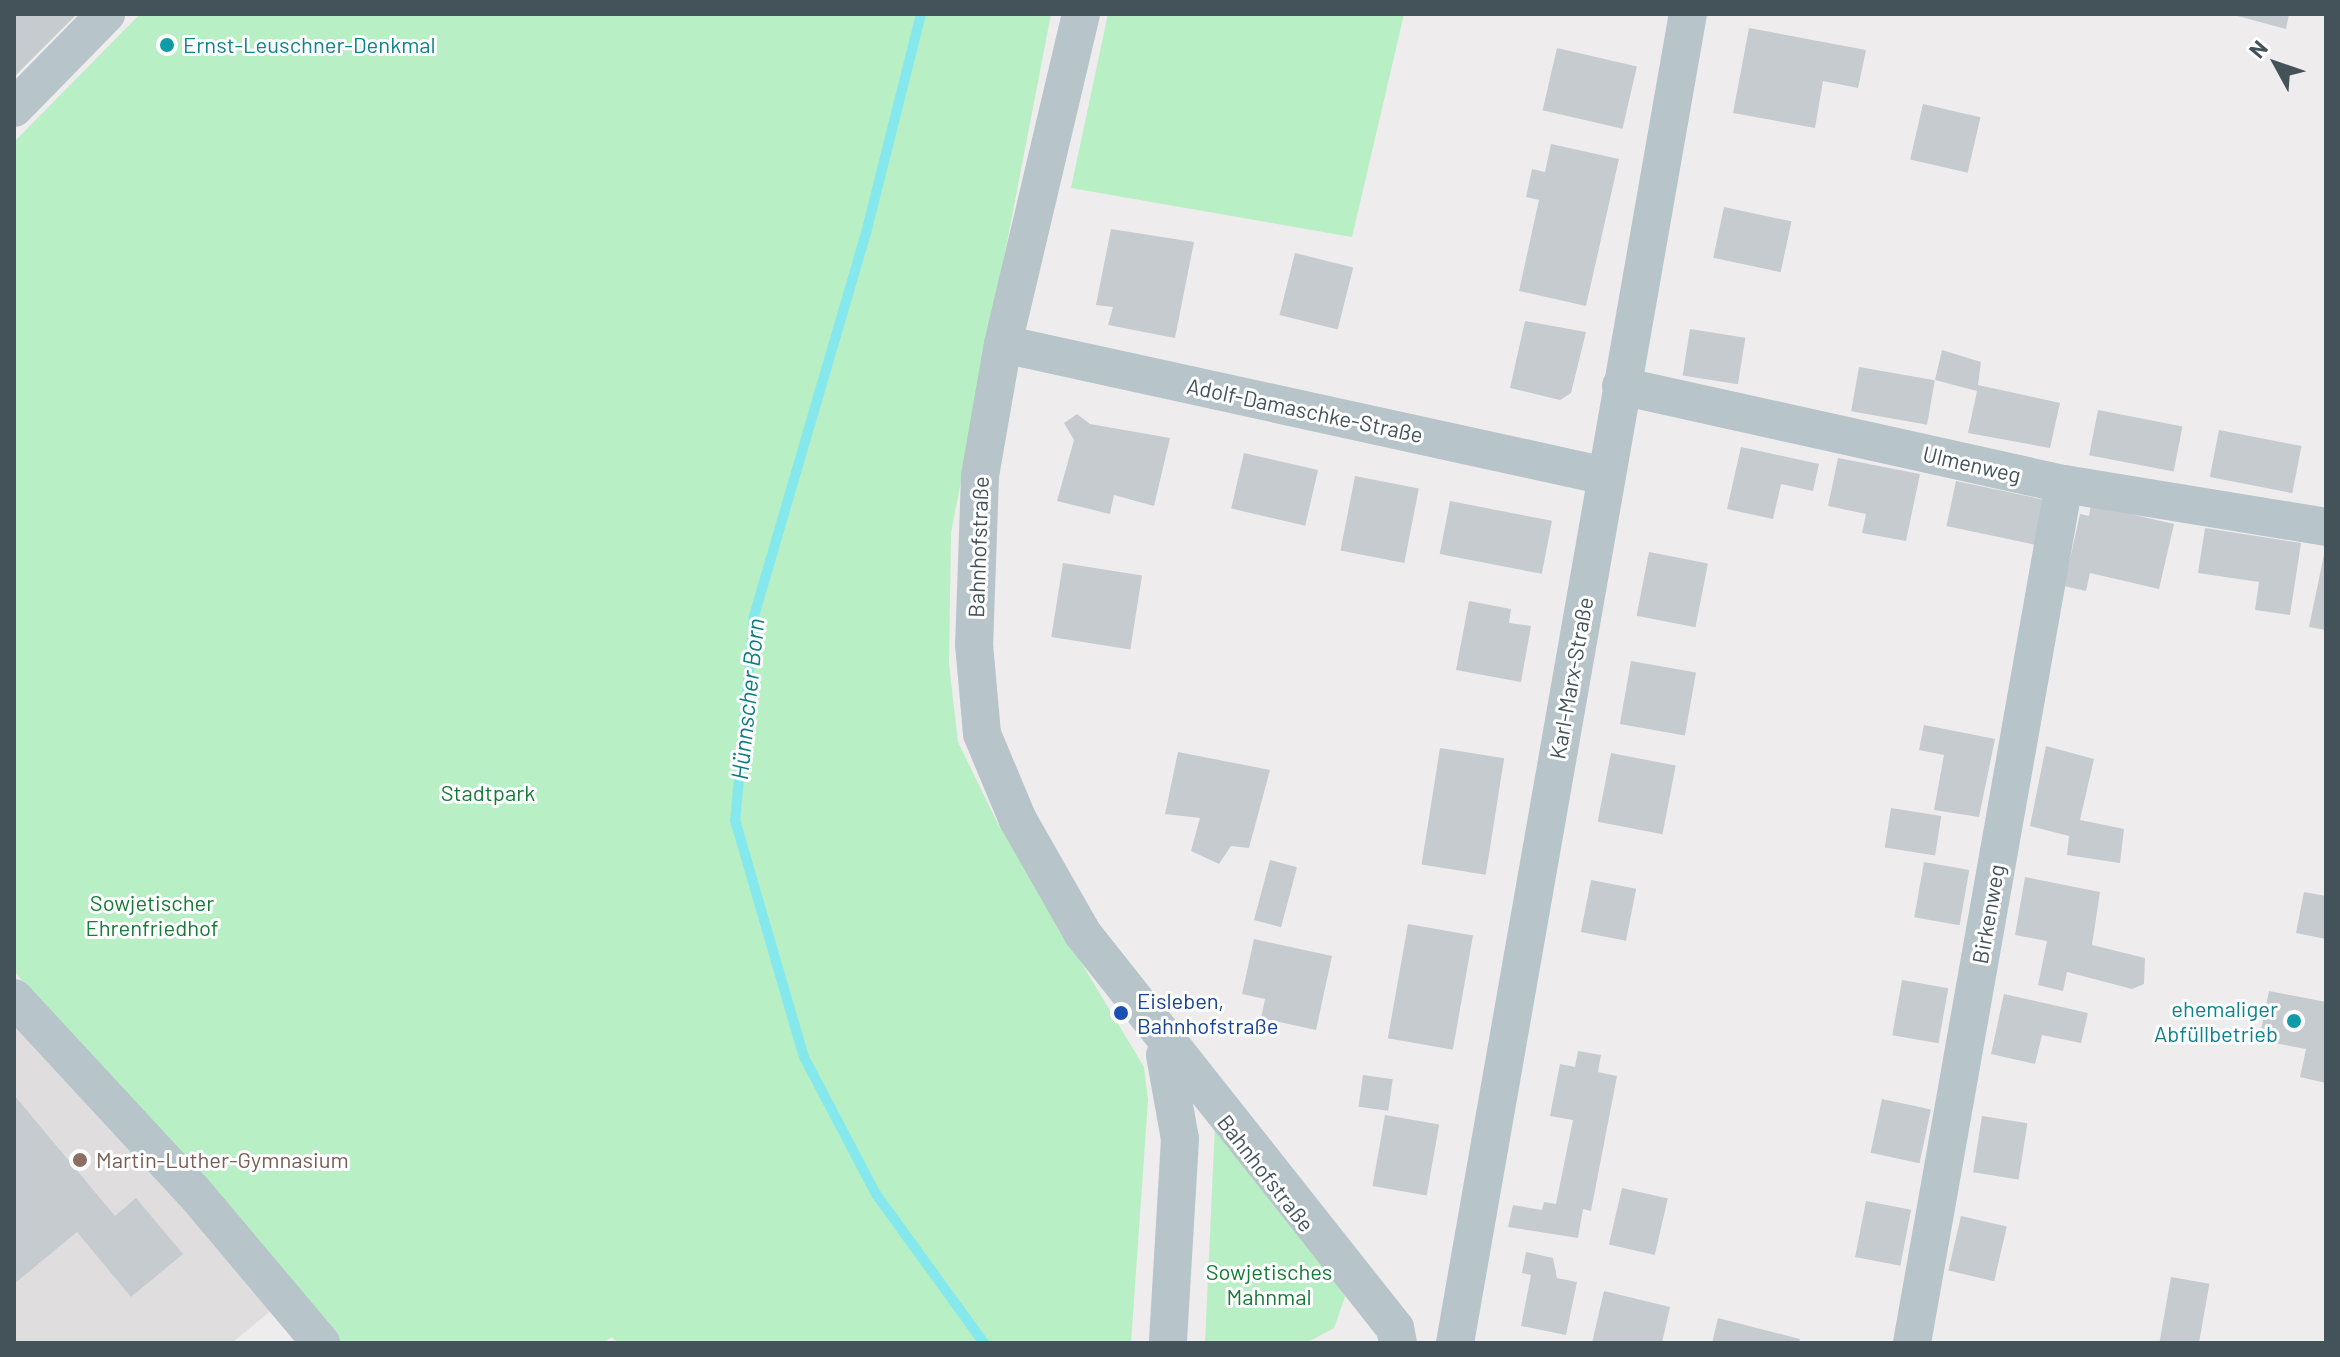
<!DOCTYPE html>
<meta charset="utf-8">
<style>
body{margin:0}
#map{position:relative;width:2340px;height:1357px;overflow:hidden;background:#efeced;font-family:Barlow,sans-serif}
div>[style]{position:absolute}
.education>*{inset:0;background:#e0dddf}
.green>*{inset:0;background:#b8efc4}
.stream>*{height:10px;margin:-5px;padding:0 5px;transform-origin:5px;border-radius:5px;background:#85e8ed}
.building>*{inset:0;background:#c6cbcf;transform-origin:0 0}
.minor>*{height:38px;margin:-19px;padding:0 19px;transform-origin:19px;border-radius:19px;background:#b7c4ca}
.dots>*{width:22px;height:22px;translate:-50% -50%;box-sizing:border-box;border:4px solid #fff;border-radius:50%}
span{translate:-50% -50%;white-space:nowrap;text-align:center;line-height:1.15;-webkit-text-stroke:6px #fff;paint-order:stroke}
.culture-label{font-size:22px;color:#0d838f}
.left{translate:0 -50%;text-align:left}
.right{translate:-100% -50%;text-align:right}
.street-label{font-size:22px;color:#44535a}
.park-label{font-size:22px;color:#157b37}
.transit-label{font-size:22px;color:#164399}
.education-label{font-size:22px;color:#785e54}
.water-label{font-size:24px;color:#0c7d82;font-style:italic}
.frame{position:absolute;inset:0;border:16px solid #44535a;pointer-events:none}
.north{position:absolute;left:2236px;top:24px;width:80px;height:80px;-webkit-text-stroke:6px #fff;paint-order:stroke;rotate:310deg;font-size:22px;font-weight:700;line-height:32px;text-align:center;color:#44535a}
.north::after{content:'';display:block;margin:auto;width:28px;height:36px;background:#44535a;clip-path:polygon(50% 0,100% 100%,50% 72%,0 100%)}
</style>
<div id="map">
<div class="education">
<div style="clip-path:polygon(14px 1015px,279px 1304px,232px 1343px,14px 1343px)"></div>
</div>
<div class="green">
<div style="clip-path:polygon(140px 14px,1051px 14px,951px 533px,949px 664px,958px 742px,998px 824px,1144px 1067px,1148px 1100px,1131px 1343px,618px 1343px,612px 1337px,603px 1343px,336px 1343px,14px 971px,14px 142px)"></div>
<div style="clip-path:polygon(1108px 14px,1404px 14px,1352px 237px,1071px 188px)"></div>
<div style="clip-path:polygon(1215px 1124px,1349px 1285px,1334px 1328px,1306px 1343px,1205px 1343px)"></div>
</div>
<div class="stream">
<div style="left:921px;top:14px;width:226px;rotate:104.1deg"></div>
<div style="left:866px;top:233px;width:400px;rotate:106.3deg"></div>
<div style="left:754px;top:617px;width:204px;rotate:95.3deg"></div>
<div style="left:735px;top:820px;width:247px;rotate:73.8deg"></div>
<div style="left:804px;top:1057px;width:155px;rotate:62.3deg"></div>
<div style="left:876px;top:1194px;width:184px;rotate:54.1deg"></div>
</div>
<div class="building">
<div style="clip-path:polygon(14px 14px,77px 14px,14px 77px)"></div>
<div style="clip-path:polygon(2230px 14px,2289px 14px,2286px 29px)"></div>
<div style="clip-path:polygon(1749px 28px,1866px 50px,1858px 88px,1823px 81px,1815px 128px,1733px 113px)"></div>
<div style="left:1557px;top:48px;width:82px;height:64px;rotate:13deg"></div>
<div style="left:1923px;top:104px;width:59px;height:57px;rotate:13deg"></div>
<div style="clip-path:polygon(1551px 144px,1619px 159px,1586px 306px,1519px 291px,1539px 200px,1526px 197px,1532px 169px,1545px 172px)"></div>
<div style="left:1724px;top:207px;width:69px;height:52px;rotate:12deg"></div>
<div style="clip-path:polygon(1111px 229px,1194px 242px,1175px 338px,1108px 325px,1113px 307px,1096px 305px)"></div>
<div style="left:1295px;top:253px;width:60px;height:64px;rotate:14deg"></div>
<div style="clip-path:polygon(1525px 321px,1586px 332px,1571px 393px,1560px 400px,1510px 388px)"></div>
<div style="left:1690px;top:329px;width:56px;height:47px;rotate:9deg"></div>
<div style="clip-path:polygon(1942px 350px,1981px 362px,1978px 385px,2060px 403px,2050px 448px,1968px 433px,1977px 391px,1935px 380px)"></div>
<div style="left:1859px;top:367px;width:77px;height:45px;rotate:10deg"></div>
<div style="left:2098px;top:410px;width:86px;height:46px;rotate:11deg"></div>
<div style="clip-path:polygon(1077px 414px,1090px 424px,1170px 438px,1154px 506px,1114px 495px,1110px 514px,1057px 501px,1074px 440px,1064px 423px)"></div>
<div style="left:2219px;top:430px;width:84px;height:48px;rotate:11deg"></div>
<div style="clip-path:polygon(1741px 447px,1819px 464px,1813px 491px,1781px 484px,1773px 519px,1727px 509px)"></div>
<div style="left:1244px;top:453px;width:76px;height:57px;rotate:13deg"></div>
<div style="clip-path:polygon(1838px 458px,1920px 474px,1906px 541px,1862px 533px,1866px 514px,1828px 506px)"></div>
<div style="left:1355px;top:476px;width:65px;height:76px;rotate:11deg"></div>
<div style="left:1956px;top:481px;width:90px;height:46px;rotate:12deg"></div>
<div style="left:1450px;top:501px;width:104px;height:54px;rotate:11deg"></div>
<div style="clip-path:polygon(2091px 505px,2174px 524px,2159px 589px,2090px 573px,2086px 591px,2064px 586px,2080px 514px,2089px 516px)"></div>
<div style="clip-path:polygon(2205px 528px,2301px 543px,2290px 615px,2255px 610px,2259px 582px,2198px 573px)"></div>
<div style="clip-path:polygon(2325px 550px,2326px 550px,2326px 630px,2309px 627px)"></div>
<div style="left:1649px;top:552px;width:60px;height:65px;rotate:11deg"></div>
<div style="left:1063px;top:563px;width:80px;height:75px;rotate:9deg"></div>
<div style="clip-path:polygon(1469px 601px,1511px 609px,1509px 623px,1531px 626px,1521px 682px,1456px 670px)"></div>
<div style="left:1631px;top:661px;width:66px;height:64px;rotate:10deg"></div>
<div style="clip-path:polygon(1924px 725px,1995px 739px,1979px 817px,1934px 810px,1944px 755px,1919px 750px)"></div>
<div style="clip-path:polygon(2046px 746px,2094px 759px,2080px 820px,2124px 829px,2120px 863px,2067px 855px,2069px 836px,2030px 826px)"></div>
<div style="left:1440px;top:748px;width:65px;height:118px;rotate:9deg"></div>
<div style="clip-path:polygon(1178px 752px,1270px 770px,1249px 848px,1231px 846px,1219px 864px,1191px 851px,1200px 818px,1165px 814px)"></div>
<div style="left:1611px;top:753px;width:66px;height:70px;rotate:11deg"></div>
<div style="left:1891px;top:808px;width:51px;height:40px;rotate:9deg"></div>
<div style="left:1270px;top:860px;width:28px;height:62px;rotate:15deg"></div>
<div style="left:1924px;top:862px;width:46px;height:56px;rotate:10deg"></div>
<div style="clip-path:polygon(2025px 877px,2100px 892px,2092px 945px,2145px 958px,2144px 984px,2132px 989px,2067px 972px,2063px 991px,2038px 985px,2047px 941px,2015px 935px)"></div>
<div style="left:1591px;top:880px;width:46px;height:53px;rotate:11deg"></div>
<div style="clip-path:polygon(2304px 892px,2326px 896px,2326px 939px,2296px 933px)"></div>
<div style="left:1408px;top:924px;width:66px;height:116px;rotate:10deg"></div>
<div style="clip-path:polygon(1254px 939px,1332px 956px,1316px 1030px,1261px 1018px,1265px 999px,1242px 994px)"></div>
<div style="left:1902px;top:980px;width:47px;height:56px;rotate:10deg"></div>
<div style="clip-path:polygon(2269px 991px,2326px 1002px,2326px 1083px,2300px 1077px,2306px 1049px,2259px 1040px)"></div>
<div style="clip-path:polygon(2004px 994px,2088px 1013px,2081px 1043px,2042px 1035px,2035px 1064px,1991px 1054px)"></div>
<div style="clip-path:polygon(1578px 1051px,1601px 1055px,1598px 1072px,1617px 1076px,1591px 1211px,1583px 1209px,1578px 1238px,1508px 1227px,1513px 1205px,1542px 1210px,1544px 1202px,1556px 1204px,1573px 1120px,1550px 1116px,1560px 1064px,1575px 1067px)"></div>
<div style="left:1363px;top:1075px;width:30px;height:32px;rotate:8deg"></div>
<div style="clip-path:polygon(14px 1095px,115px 1216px,136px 1198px,183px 1254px,131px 1297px,77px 1232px,14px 1284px)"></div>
<div style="left:1882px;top:1099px;width:50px;height:55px;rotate:12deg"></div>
<div style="left:1385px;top:1115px;width:55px;height:72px;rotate:10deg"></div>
<div style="left:1982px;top:1116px;width:46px;height:57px;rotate:9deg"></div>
<div style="left:1622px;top:1188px;width:47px;height:58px;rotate:13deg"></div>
<div style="left:1866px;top:1201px;width:46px;height:57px;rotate:11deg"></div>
<div style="left:1961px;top:1216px;width:47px;height:56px;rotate:13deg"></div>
<div style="clip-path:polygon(1526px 1252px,1553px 1258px,1557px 1278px,1577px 1282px,1566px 1335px,1521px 1326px,1531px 1275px,1522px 1273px)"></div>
<div style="left:2171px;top:1277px;width:39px;height:67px;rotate:10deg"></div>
<div style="clip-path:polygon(1604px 1291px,1670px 1307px,1662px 1343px,1592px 1343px)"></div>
<div style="clip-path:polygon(1718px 1318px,1800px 1339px,1799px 1343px,1712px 1343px)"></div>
</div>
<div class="minor">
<div style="left:1081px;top:14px;width:339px;rotate:103.3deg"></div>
<div style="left:1003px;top:344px;width:134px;rotate:99.9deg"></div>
<div style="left:980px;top:476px;width:168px;rotate:92deg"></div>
<div style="left:974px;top:644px;width:90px;rotate:84.9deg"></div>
<div style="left:982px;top:734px;width:93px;rotate:67.3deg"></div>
<div style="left:1018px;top:820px;width:131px;rotate:60.3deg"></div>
<div style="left:1083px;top:934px;width:503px;rotate:51.63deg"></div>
<div style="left:1395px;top:1328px;width:15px;rotate:79deg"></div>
<div style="left:14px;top:108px;width:132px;rotate:-45.6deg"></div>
<div style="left:1003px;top:344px;width:617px;rotate:12.35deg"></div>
<div style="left:1621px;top:386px;width:454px;rotate:12.5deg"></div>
<div style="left:2064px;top:484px;width:266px;rotate:9.3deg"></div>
<div style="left:14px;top:998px;width:263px;rotate:47.2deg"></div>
<div style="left:193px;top:1191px;width:199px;rotate:49.9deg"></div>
<div style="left:1165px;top:1055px;width:85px;rotate:79.9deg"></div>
<div style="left:1180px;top:1139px;width:204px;rotate:93.4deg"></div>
<div style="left:1455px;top:1343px;width:1349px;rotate:-80.06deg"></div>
<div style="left:1912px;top:1343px;width:872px;rotate:-79.97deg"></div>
</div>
<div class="dots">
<div style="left:167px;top:45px;background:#0f9aa8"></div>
<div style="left:1121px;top:1013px;background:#1a4fb4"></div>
<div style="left:2294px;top:1021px;background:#0f9aa8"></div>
<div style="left:80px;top:1160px;background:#8d6e63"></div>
</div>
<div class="culture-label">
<span class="left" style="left:183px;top:45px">Ernst-Leuschner-Denkmal</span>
<span class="right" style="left:2278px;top:1021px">ehemaliger<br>Abfüllbetrieb</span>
</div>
<div class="street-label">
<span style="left:1305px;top:410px;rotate:12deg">Adolf-Damaschke-Straße</span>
<span style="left:1972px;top:464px;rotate:13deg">Ulmenweg</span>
<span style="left:978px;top:547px;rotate:-88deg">Bahnhofstraße</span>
<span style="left:1571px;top:678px;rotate:-80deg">Karl-Marx-Straße</span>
<span style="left:1988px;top:914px;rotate:-80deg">Birkenweg</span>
<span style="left:1266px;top:1173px;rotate:52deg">Bahnhofstraße</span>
</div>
<div class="park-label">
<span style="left:488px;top:793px">Stadtpark</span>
<span style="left:152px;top:915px">Sowjetischer<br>Ehrenfriedhof</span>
<span style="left:1269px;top:1284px">Sowjetisches<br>Mahnmal</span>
</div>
<div class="transit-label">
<span class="left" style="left:1137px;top:1013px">Eisleben,<br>Bahnhofstraße</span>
</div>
<div class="education-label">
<span class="left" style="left:96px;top:1160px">Martin-Luther-Gymnasium</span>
</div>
<div class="water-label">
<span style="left:747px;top:699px;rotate:-84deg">Hünnscher Born</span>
</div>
<div class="frame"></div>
<div class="north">N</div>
</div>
